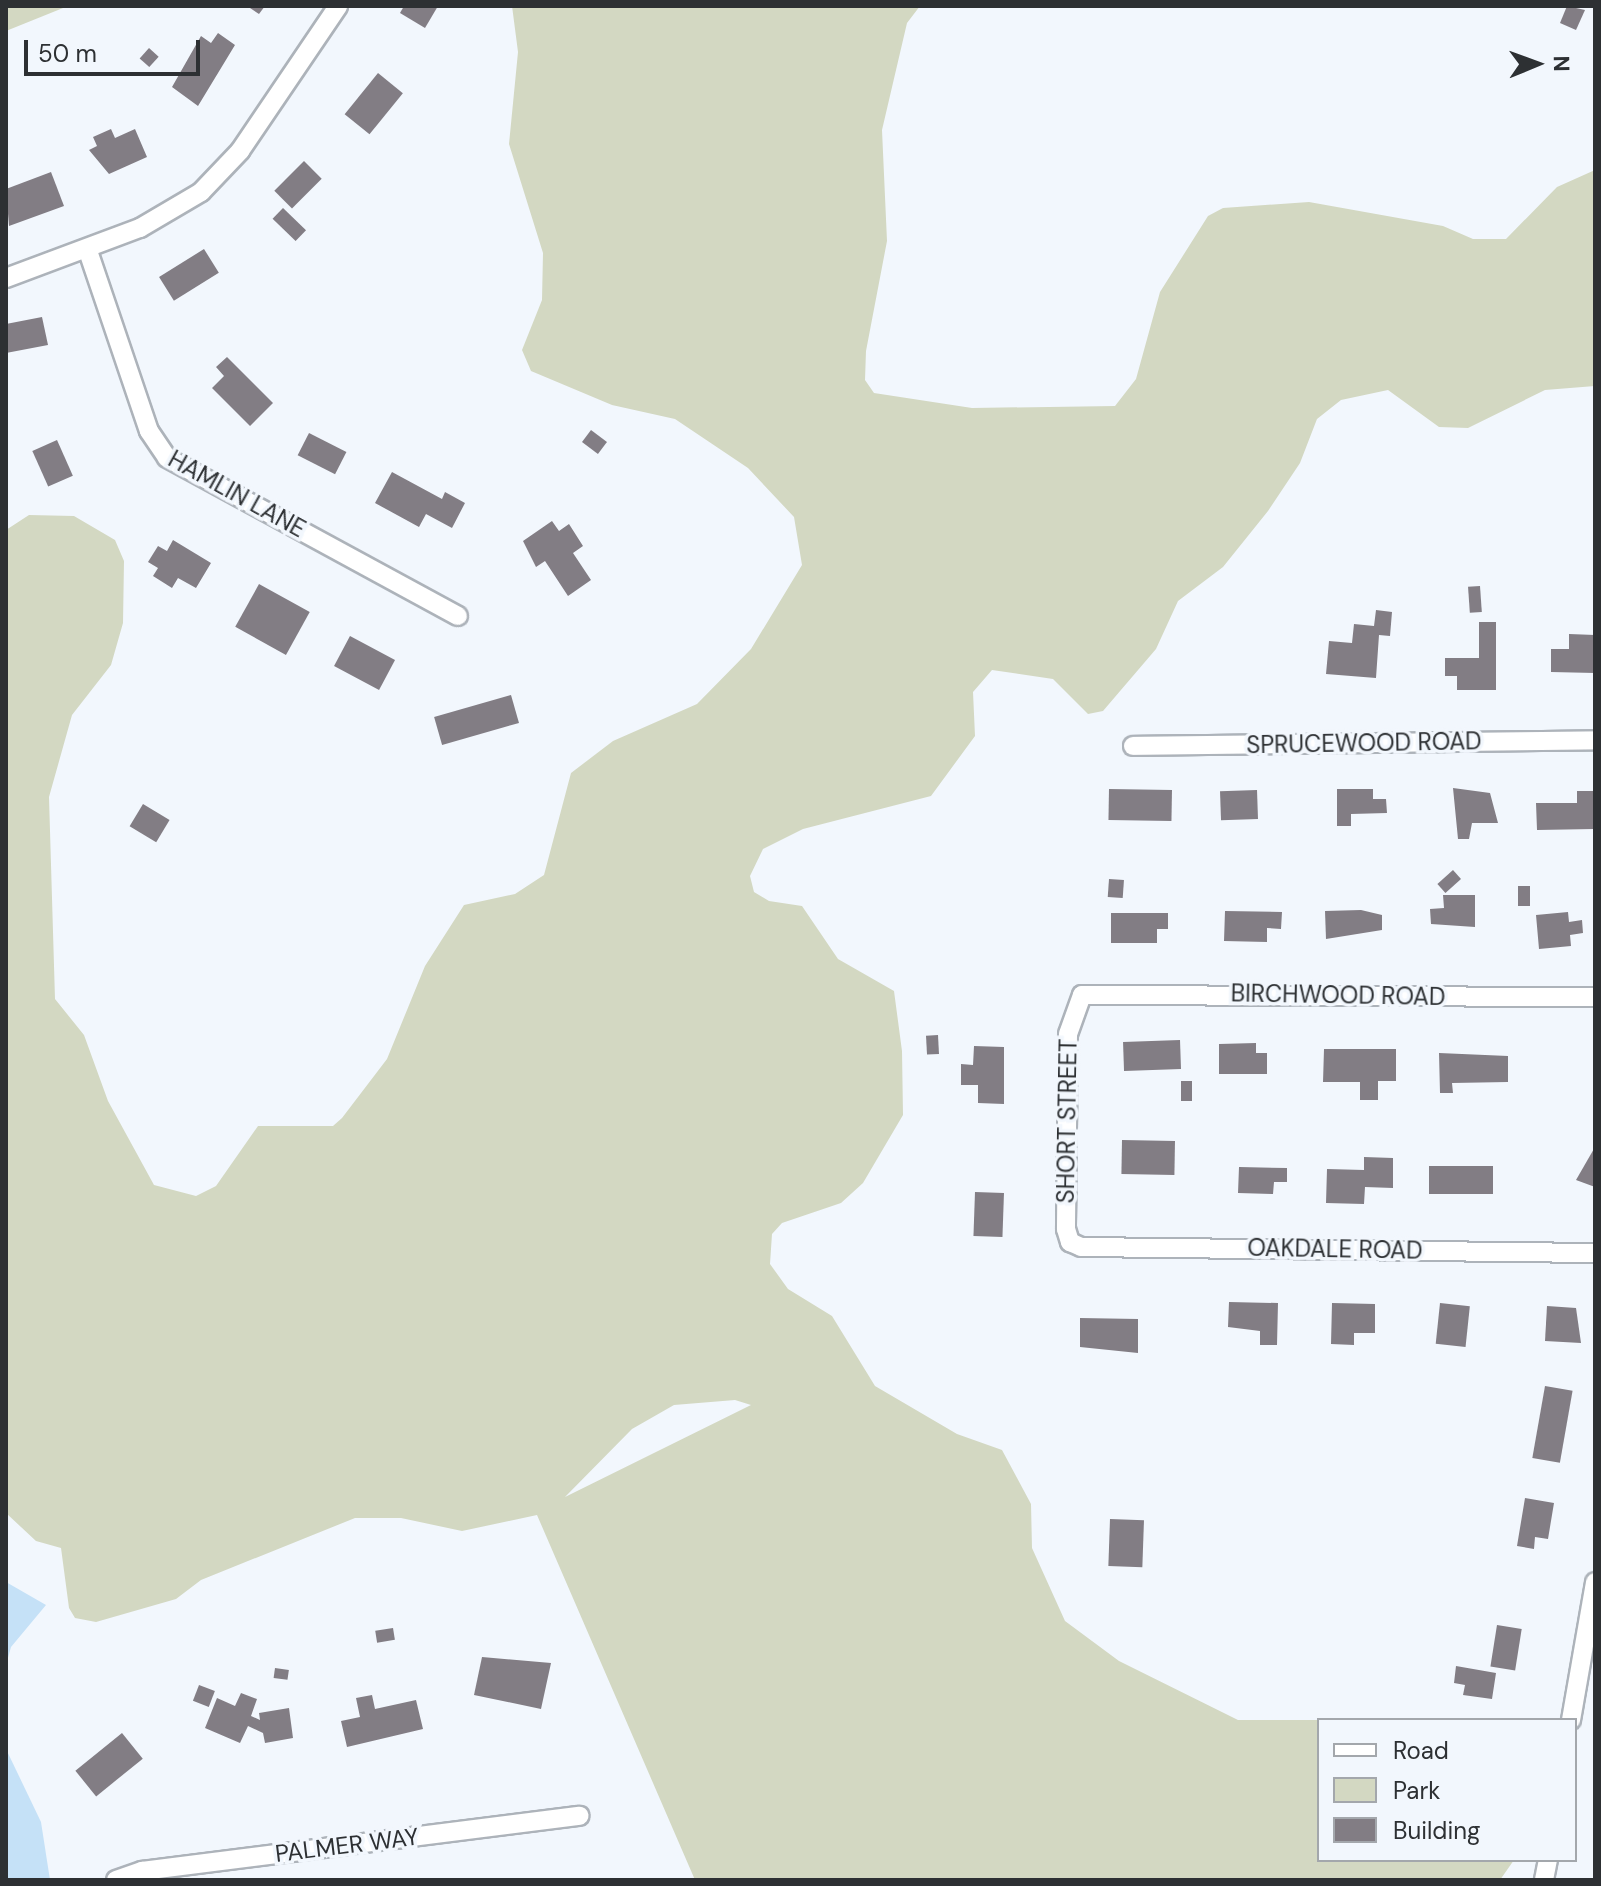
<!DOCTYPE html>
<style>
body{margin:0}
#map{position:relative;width:1601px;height:1886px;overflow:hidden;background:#f2f7fd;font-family:"DM Sans",sans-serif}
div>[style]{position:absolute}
.green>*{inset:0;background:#d3d8c2}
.water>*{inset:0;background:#c5e1f7}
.building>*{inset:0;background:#827d84;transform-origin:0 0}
.roads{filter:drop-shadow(2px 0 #adb3ba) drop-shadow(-2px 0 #adb3ba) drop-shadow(0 2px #adb3ba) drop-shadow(0 -2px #adb3ba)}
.minor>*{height:18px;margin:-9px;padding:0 9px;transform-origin:9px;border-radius:9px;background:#fff}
span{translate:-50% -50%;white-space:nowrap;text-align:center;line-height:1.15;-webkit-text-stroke:7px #f2f7fd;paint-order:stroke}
.street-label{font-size:24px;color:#2d3033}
.frame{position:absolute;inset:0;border:8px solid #2d3033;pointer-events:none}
.legend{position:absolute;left:1317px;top:1718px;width:260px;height:144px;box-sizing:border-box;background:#f2f7fd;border:2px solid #a3a7ac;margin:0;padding:10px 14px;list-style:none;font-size:24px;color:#2d3033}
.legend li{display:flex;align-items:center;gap:16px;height:40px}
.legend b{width:40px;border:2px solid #a3a7ac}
.north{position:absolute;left:1497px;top:24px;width:80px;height:80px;-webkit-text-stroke:6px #f2f7fd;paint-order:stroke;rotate:89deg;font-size:22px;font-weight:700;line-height:32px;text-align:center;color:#2d3033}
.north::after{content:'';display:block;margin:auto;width:28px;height:36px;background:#2d3033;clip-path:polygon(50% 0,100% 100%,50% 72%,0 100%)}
.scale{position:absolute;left:24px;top:40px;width:176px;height:36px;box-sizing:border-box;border:4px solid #2d3033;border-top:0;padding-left:10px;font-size:24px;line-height:28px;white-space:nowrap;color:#2d3033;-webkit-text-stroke:6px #f2f7fd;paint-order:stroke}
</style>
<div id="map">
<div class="green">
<div style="clip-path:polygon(6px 6px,68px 6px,6px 31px)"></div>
<div style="clip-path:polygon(evenodd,512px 6px,920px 6px,907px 23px,882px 130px,887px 241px,866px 351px,865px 380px,874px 393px,972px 408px,1115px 406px,1136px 379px,1160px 292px,1208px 216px,1223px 208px,1309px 202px,1443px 226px,1473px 239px,1506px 239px,1557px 187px,1595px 170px,1595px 386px,1545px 390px,1468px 428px,1439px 427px,1388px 390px,1341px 400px,1317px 419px,1300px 463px,1268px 511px,1223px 567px,1178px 601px,1156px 649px,1103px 711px,1088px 714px,1053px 679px,992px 670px,973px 692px,975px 736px,931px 796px,803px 829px,763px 849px,750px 876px,754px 892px,769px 901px,802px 906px,838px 959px,894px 991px,902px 1051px,903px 1115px,863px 1183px,841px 1203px,782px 1223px,772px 1234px,770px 1264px,788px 1289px,832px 1316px,875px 1386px,957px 1434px,1002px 1450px,1031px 1504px,1032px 1548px,1065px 1621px,1119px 1661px,1238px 1720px,1363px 1720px,1319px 1720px,1319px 1860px,1514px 1860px,1500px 1880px,695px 1880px,537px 1515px,462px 1531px,401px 1518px,355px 1518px,201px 1580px,176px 1599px,96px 1622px,75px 1618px,69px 1608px,61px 1548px,36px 1541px,6px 1513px,6px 530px,29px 515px,74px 516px,115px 540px,124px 561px,123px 623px,111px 665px,72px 715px,49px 797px,55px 999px,84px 1035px,108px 1101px,154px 1185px,196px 1196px,216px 1186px,258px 1126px,333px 1126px,342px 1118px,387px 1059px,425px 966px,464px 905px,515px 894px,544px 875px,571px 773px,613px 741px,697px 704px,751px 649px,802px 565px,794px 517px,748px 468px,675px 419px,612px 405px,531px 371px,522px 350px,542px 300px,543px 253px,509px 144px,518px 52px,512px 6px,735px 1400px,751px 1405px,565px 1497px,632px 1429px,674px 1405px,735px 1400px)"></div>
</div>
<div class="water">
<div style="clip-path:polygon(6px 1582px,46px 1605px,11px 1647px,6px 1665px)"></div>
<div style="clip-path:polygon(6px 1749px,41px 1822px,50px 1880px,6px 1880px)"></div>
</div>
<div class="building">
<div style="clip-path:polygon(247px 6px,265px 6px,259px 14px)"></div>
<div style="clip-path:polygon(404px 6px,438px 6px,425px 28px,400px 13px)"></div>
<div style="clip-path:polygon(1567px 6px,1585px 10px,1576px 30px,1560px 23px)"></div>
<div style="clip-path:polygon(218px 33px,235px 45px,198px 106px,172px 87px,201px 36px,211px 43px)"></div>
<div style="left:149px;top:48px;width:13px;height:14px;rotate:42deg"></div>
<div style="left:378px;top:73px;width:32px;height:53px;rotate:39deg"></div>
<div style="clip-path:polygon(111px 129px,115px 138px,135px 129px,147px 157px,109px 174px,89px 150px,97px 146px,93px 137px)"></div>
<div style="left:304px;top:161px;width:25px;height:42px;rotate:45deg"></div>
<div style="clip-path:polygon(51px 172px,64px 206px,9px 226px,6px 189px)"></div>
<div style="left:283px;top:208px;width:32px;height:15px;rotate:44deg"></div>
<div style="left:204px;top:249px;width:28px;height:53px;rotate:58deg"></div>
<div style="clip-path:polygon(42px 317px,48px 345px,6px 353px,6px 324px)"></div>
<div style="clip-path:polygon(227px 357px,273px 403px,250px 426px,212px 388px,224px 376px,216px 367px)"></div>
<div style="left:591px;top:430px;width:20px;height:15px;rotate:37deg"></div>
<div style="left:309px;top:433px;width:42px;height:25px;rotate:27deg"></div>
<div style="left:57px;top:440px;width:39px;height:27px;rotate:66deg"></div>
<div style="clip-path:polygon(392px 472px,442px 499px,445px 492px,465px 503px,452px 528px,426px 514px,419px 527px,375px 503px)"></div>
<div style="clip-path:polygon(552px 521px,559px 531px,569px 524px,583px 546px,573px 553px,591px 580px,568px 596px,545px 561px,536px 567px,523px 541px)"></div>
<div style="clip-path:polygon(173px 540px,211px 563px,196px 588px,178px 578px,172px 588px,153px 576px,158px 568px,148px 562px,158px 546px,167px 551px)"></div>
<div style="left:259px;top:584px;width:58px;height:49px;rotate:29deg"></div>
<div style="left:1480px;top:586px;width:26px;height:12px;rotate:86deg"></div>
<div style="clip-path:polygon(1376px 610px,1392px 612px,1390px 636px,1379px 635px,1376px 678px,1326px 674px,1329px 641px,1352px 643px,1354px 624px,1374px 626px)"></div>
<div style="clip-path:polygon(1479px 622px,1496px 622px,1496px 690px,1457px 690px,1457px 676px,1445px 676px,1445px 658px,1479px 658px)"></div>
<div style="clip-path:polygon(1569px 634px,1595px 635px,1595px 673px,1551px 672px,1551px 649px,1569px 649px)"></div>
<div style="left:350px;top:636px;width:51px;height:34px;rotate:28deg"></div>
<div style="left:511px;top:695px;width:29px;height:80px;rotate:74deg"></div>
<div style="clip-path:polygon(1453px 788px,1490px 793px,1498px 823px,1472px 823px,1469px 839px,1458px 839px)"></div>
<div style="left:1109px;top:789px;width:63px;height:31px;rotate:1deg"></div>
<div style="clip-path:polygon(1337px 789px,1373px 789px,1373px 799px,1386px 799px,1387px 813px,1351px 814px,1351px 826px,1337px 826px)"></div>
<div style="left:1257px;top:790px;width:29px;height:37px;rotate:88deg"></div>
<div style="clip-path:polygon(1577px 791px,1593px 791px,1594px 829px,1537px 830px,1536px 803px,1577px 803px)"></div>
<div style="left:143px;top:804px;width:31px;height:26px;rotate:31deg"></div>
<div style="left:1453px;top:870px;width:12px;height:21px;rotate:48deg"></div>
<div style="left:1109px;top:879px;width:15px;height:18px;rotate:4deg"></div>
<div style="left:1530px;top:886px;width:20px;height:12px;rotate:90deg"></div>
<div style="clip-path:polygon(1443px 895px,1475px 895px,1475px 927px,1431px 924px,1430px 909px,1444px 908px)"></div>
<div style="clip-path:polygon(1361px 910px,1382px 915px,1382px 930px,1326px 939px,1325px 911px)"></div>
<div style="clip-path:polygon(1225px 911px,1282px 912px,1281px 929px,1267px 928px,1267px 942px,1224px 941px)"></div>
<div style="clip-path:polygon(1568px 912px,1569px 922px,1582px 920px,1583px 933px,1570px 935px,1571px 946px,1539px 949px,1536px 915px)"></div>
<div style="clip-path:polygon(1111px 913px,1168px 913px,1168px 929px,1157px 929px,1157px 943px,1111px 943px)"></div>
<div style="left:938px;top:1035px;width:19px;height:12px;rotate:87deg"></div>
<div style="left:1180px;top:1040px;width:29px;height:57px;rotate:88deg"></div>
<div style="clip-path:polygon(1256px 1043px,1256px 1053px,1267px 1053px,1267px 1074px,1219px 1074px,1219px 1044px)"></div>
<div style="clip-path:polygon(974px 1046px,1004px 1047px,1004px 1104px,978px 1103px,978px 1085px,961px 1085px,961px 1064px,973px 1065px)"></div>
<div style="clip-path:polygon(1324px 1049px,1396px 1049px,1396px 1081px,1378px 1081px,1378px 1100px,1360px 1100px,1360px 1082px,1323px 1082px)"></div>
<div style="clip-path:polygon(1439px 1053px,1508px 1056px,1508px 1082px,1452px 1083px,1453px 1093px,1440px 1093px)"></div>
<div style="left:1192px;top:1081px;width:20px;height:11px;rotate:90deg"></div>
<div style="left:1122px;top:1140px;width:53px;height:34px;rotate:1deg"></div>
<div style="clip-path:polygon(1595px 1147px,1595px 1187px,1576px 1180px)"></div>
<div style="clip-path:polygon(1364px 1157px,1393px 1158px,1393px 1188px,1365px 1187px,1364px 1204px,1326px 1203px,1327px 1169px,1364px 1170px)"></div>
<div style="left:1429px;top:1166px;width:64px;height:28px"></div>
<div style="clip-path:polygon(1239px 1167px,1287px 1168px,1287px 1182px,1274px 1182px,1273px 1194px,1238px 1193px)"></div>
<div style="left:975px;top:1192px;width:29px;height:44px;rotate:2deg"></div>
<div style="clip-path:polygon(1229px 1302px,1278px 1303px,1277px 1345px,1260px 1345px,1260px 1331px,1228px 1327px)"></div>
<div style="clip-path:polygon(1332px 1303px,1375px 1304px,1375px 1333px,1354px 1333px,1354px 1345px,1331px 1344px)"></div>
<div style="left:1440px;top:1303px;width:30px;height:41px;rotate:6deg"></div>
<div style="clip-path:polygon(1547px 1306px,1576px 1308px,1581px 1343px,1545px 1341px)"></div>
<div style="clip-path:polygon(1080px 1318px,1138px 1319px,1138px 1353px,1080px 1347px)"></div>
<div style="left:1545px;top:1386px;width:28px;height:73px;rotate:10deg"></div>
<div style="clip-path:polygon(1525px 1498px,1554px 1503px,1548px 1539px,1535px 1537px,1534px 1549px,1517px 1546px)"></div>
<div style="left:1110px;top:1519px;width:34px;height:47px;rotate:2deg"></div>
<div style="left:1497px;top:1625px;width:25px;height:42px;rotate:9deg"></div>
<div style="left:393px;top:1628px;width:12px;height:18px;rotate:81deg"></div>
<div style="clip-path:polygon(482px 1657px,551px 1663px,541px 1709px,474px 1695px)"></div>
<div style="clip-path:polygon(1456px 1666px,1496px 1673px,1492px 1699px,1463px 1695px,1465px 1685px,1454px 1683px)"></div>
<div style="left:275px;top:1668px;width:14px;height:10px;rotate:8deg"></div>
<div style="left:199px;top:1685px;width:17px;height:17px;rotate:21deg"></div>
<div style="clip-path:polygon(241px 1693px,257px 1699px,251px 1716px,260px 1720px,259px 1713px,289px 1708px,293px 1738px,265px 1743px,263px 1733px,248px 1726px,240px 1743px,205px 1728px,217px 1698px,235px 1706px)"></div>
<div style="clip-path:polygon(372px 1695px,375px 1709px,416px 1700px,423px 1729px,347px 1747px,341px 1721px,360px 1717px,356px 1698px)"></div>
<div style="left:122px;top:1733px;width:33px;height:60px;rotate:51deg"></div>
</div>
<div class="roads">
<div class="minor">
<div style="left:88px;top:251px;width:190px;rotate:71.3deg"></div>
<div style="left:149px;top:431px;width:32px;rotate:56deg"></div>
<div style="left:167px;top:458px;width:331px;rotate:28.5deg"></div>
<div style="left:6px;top:278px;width:143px;rotate:-20.5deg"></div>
<div style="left:140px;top:228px;width:71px;rotate:-30.5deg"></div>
<div style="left:201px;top:192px;width:57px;rotate:-46.4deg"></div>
<div style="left:240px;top:151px;width:175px;rotate:-55.9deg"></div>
<div style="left:1133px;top:746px;width:462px;rotate:-0.7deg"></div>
<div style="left:1595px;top:997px;width:513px;rotate:-179.78deg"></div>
<div style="left:1082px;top:995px;width:41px;rotate:109.7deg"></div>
<div style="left:1068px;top:1034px;width:195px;rotate:90.6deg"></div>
<div style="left:1066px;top:1229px;width:14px;rotate:73deg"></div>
<div style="left:1070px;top:1242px;width:12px;rotate:24deg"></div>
<div style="left:1081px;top:1247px;width:514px;rotate:0.67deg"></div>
<div style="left:1571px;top:1720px;width:140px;rotate:-80.1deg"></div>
<div style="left:116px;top:1880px;width:28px;rotate:-19deg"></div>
<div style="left:142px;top:1871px;width:441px;rotate:-7.2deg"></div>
<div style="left:1544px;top:1880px;width:20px;rotate:-79deg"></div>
</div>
</div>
<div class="street-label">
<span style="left:237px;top:494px;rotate:29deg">HAMLIN LANE</span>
<span style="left:1364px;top:743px;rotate:-1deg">SPRUCEWOOD ROAD</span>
<span style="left:1338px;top:995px;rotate:1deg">BIRCHWOOD ROAD</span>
<span style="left:1067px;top:1121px;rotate:-89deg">SHORT STREET</span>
<span style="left:1335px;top:1249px;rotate:1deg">OAKDALE ROAD</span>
<span style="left:347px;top:1845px;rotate:-7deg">PALMER WAY</span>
</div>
<div class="frame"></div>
<ul class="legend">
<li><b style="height:10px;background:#fff"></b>Road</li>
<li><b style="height:22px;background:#d3d8c2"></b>Park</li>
<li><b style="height:22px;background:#827d84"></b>Building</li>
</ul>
<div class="north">N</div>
<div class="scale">50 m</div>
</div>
